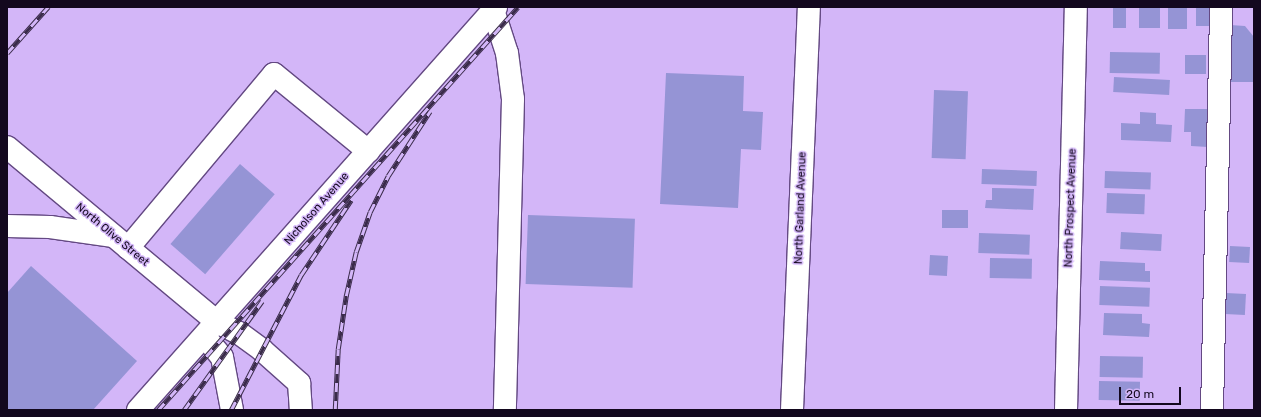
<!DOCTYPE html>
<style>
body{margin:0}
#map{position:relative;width:1261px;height:417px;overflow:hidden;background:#d3b6f8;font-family:Rubik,sans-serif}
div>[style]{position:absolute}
.building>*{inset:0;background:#9594d5;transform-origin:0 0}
.roads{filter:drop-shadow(1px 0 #644983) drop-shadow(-1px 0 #644983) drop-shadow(0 1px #644983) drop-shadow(0 -1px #644983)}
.minor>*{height:22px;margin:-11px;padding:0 11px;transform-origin:11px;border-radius:11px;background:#fff}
.rail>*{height:4.5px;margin-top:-2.25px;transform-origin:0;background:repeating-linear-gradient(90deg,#d3b6f8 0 9px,#3a2b4a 0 18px);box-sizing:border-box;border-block:1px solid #3a2b4a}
span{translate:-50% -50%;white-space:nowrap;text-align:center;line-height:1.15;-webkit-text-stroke:3px #d3b6f8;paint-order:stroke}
.street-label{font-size:11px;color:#13081e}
.frame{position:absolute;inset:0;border:8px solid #13081e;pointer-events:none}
.scale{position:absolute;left:1119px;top:387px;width:62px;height:18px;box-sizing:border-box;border:2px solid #13081e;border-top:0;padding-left:5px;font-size:12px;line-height:14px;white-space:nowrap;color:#13081e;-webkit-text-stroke:3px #d3b6f8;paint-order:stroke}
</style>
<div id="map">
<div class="building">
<div style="left:1113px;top:7px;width:13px;height:21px"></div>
<div style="left:1139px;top:7px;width:21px;height:21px"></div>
<div style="left:1168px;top:7px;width:19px;height:22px"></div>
<div style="left:1196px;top:7px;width:19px;height:19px"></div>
<div style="clip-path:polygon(1230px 25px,1245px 26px,1254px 37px,1254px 82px,1228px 82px)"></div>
<div style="left:1110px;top:52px;width:50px;height:21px;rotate:1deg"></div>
<div style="left:1185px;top:55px;width:21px;height:19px"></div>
<div style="clip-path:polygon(666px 73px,744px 76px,743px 111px,763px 112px,761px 150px,741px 149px,738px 208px,660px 204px)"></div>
<div style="left:1114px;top:77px;width:56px;height:15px;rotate:3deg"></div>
<div style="left:934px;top:90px;width:34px;height:68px;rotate:2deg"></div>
<div style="clip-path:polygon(1185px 109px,1209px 109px,1208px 147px,1191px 146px,1191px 132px,1184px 132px)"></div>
<div style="clip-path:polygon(1140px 112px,1156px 113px,1156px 124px,1172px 125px,1171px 142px,1121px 140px,1121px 123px,1140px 124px)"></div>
<div style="left:240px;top:164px;width:46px;height:106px;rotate:41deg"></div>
<div style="left:982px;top:169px;width:55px;height:15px;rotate:2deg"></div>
<div style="left:1105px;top:171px;width:46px;height:17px;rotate:2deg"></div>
<div style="clip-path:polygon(992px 188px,1034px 189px,1033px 210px,985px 208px,986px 200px,992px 200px)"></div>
<div style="left:1107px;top:193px;width:38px;height:20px;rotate:2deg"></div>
<div style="left:942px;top:210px;width:26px;height:18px"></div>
<div style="left:528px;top:215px;width:107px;height:69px;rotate:2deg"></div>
<div style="left:1121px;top:232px;width:41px;height:17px;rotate:3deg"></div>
<div style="left:979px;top:233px;width:51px;height:20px;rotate:2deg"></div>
<div style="left:1230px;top:246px;width:20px;height:16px;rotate:3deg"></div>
<div style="left:930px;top:255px;width:18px;height:20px;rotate:3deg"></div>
<div style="left:990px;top:258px;width:42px;height:20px;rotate:1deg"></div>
<div style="clip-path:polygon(1100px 261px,1145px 263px,1145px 271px,1150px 271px,1150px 282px,1099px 280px)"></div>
<div style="clip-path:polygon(31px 266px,137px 361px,93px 410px,7px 410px,7px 293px)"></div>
<div style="left:1100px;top:286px;width:50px;height:19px;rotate:2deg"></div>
<div style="left:1226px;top:293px;width:20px;height:21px;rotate:3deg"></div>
<div style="clip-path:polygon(1104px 313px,1142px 314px,1142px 323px,1150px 324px,1149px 337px,1103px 335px)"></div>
<div style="left:1100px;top:356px;width:43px;height:21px;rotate:1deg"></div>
<div style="left:1099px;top:381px;width:41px;height:19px;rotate:1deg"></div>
</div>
<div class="roads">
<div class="minor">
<div style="left:493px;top:10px;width:45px;rotate:72deg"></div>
<div style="left:507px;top:53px;width:46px;rotate:82.6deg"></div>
<div style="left:513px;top:99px;width:311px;rotate:91.5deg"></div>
<div style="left:7px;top:147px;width:273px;rotate:39.8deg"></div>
<div style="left:217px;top:322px;width:25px;rotate:27deg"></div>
<div style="left:239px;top:333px;width:29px;rotate:36deg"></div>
<div style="left:262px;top:350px;width:50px;rotate:41.7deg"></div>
<div style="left:299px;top:383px;width:27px;rotate:86deg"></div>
<div style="left:7px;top:226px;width:43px;rotate:1.3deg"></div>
<div style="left:50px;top:227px;width:64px;rotate:8.1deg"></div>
<div style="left:128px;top:248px;width:227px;rotate:-50deg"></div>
<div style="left:274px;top:74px;width:122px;rotate:39.3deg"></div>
<div style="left:205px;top:337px;width:26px;rotate:50deg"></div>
<div style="left:222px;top:357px;width:54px;rotate:79.3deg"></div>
<div style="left:138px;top:410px;width:539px;rotate:-48.38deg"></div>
<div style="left:792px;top:410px;width:403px;rotate:-87.6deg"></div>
<div style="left:1066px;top:410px;width:403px;rotate:-88.6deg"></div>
<div style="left:1212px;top:410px;width:403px;rotate:-88.7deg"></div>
</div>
</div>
<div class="rail">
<div style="left:7px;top:53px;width:62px;rotate:-48.3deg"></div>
<div style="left:158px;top:410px;width:540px;rotate:-48.23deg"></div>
<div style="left:184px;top:410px;width:134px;rotate:-54.4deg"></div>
<div style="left:231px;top:410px;width:152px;rotate:-62.6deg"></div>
<div style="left:301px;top:275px;width:90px;rotate:-56.3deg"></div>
<div style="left:335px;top:410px;width:61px;rotate:-87.2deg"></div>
<div style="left:338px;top:349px;width:54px;rotate:-81.4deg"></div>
<div style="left:346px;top:296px;width:45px;rotate:-77.2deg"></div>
<div style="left:356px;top:252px;width:42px;rotate:-70.7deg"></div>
<div style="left:370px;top:212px;width:40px;rotate:-63.4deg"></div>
<div style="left:388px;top:176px;width:77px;rotate:-57.1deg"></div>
</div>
<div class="street-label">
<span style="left:801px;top:208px;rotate:-88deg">North Garland Avenue</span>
<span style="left:1071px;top:208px;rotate:-88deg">North Prospect Avenue</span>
<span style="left:317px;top:209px;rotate:-49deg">Nicholson Avenue</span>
<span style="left:112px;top:235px;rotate:40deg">North Olive Street</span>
</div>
<div class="frame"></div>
<div class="scale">20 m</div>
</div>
